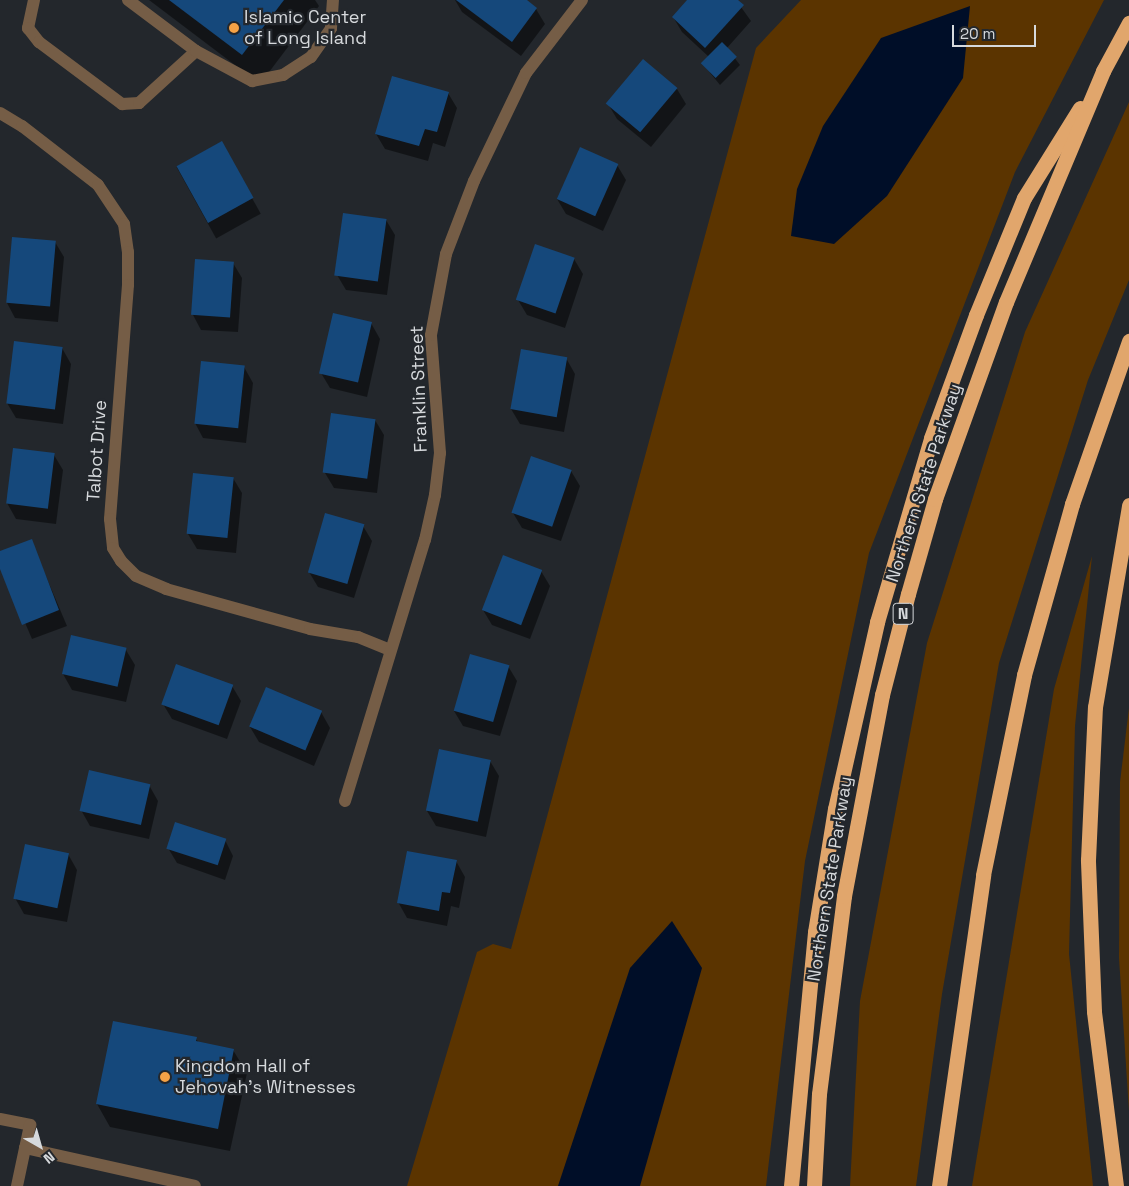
<!DOCTYPE html>
<style>
body{margin:0}
#map{position:relative;width:1129px;height:1186px;overflow:hidden;background:#23272c;font-family:"Space Grotesk",sans-serif}
div>[style]{position:absolute}
.green>*{inset:0;background:#5b3400}
.water>*{inset:0;background:#000e28}
.shadow>*{inset:0;background:#0007;transform-origin:0 0}
.building>*{inset:0;background:#15487b;transform-origin:0 0}
.minor>*{height:12px;margin:-6px;padding:0 6px;transform-origin:6px;border-radius:6px;background:#755d46}
.highway>*{height:15px;margin:-7.5px;padding:0 7.5px;transform-origin:7.5px;border-radius:7.5px;background:#e1a66c}
.dots>*{width:14px;height:14px;translate:-50% -50%;box-sizing:border-box;border:2px solid #23272c;border-radius:50%}
span{translate:-50% -50%;white-space:nowrap;text-align:center;line-height:1.15;-webkit-text-stroke:4.5px #23272c;paint-order:stroke}
.shield-label span{padding:1px 4px;background:#23272c;border:1px solid;border-radius:4px;-webkit-text-stroke-width:0}
.shield-label{font-size:16px;color:#d6d9dc;font-weight:700}
.poi-label{font-size:18px;color:#d6d9dc}
.left{translate:0 -50%;text-align:left}
.street-label{font-size:18px;color:#d6d9dc}
.north{position:absolute;left:15px;top:1121px;width:50px;height:50px;-webkit-text-stroke:4px #23272c;paint-order:stroke;rotate:142deg;font-size:14px;font-weight:700;line-height:20px;text-align:center;color:#d6d9dc}
.north::after{content:'';display:block;margin:auto;width:18px;height:22px;background:#d6d9dc;clip-path:polygon(50% 0,100% 100%,50% 72%,0 100%)}
.scale{position:absolute;left:952px;top:25px;width:84px;height:22px;box-sizing:border-box;border:2px solid #d6d9dc;border-top:0;padding-left:6px;font-size:15px;line-height:18px;white-space:nowrap;color:#d6d9dc;-webkit-text-stroke:4px #23272c;paint-order:stroke}
</style>
<div id="map">
<div class="green">
<div style="clip-path:polygon(801px 0,1104px 0,1015px 172px,869px 553px,805px 861px,766px 1186px,407px 1186px,477px 952px,493px 944px,511px 949px,756px 48px)"></div>
<div style="clip-path:polygon(1129px 102px,1129px 280px,1088px 380px,999px 663px,942px 994px,916px 1186px,850px 1186px,860px 1001px,927px 643px,1025px 332px)"></div>
<div style="clip-path:polygon(1092px 556px,1075px 726px,1069px 954px,1093px 1186px,972px 1186px,1054px 689px)"></div>
<div style="clip-path:polygon(1129px 708px,1129px 1111px,1119px 958px,1120px 782px)"></div>
</div>
<div class="water">
<div style="clip-path:polygon(970px 6px,963px 78px,887px 196px,834px 244px,791px 236px,797px 189px,823px 126px,881px 38px)"></div>
<div style="clip-path:polygon(672px 921px,702px 968px,640px 1186px,558px 1186px,630px 968px)"></div>
</div>
<div class="shadow">
<div style="clip-path:polygon(149px 0,315px 0,319px 6px,260px 84px)"></div>
<div style="clip-path:polygon(455px 0,525px 0,536px 9px,545px 24px,521px 56px,462px 12px)"></div>
<div style="clip-path:polygon(689px 0,736px 0,751px 21px,727px 48px,740px 65px,720px 85px,702px 63px,709px 57px,682px 32px,673px 17px)"></div>
<div style="clip-path:polygon(677px 89px,686px 104px,651px 147px,617px 119px,608px 104px)"></div>
<div style="clip-path:polygon(448px 93px,457px 108px,445px 147px,433px 143px,428px 161px,385px 149px,376px 134px)"></div>
<div style="left:221px;top:142px;width:82px;height:51px;rotate:61deg"></div>
<div style="clip-path:polygon(617px 165px,626px 180px,603px 231px,566px 214px,557px 199px)"></div>
<div style="clip-path:polygon(386px 220px,395px 235px,387px 295px,346px 290px,337px 275px)"></div>
<div style="clip-path:polygon(55px 242px,64px 257px,58px 322px,15px 318px,7px 303px)"></div>
<div style="clip-path:polygon(574px 259px,583px 274px,565px 328px,527px 315px,518px 300px)"></div>
<div style="clip-path:polygon(233px 263px,242px 278px,238px 332px,201px 330px,193px 315px)"></div>
<div style="clip-path:polygon(371px 323px,380px 339px,367px 397px,330px 388px,321px 373px)"></div>
<div style="clip-path:polygon(62px 348px,71px 364px,63px 424px,16px 418px,7px 403px)"></div>
<div style="clip-path:polygon(566px 358px,575px 374px,564px 432px,520px 424px,511px 409px)"></div>
<div style="clip-path:polygon(244px 367px,253px 383px,246px 443px,203px 438px,195px 423px)"></div>
<div style="clip-path:polygon(375px 420px,384px 435px,377px 493px,334px 488px,325px 473px)"></div>
<div style="clip-path:polygon(54px 455px,63px 470px,56px 524px,16px 519px,7px 503px)"></div>
<div style="clip-path:polygon(571px 471px,580px 486px,561px 541px,522px 528px,513px 513px)"></div>
<div style="clip-path:polygon(194px 474px,233px 478px,242px 493px,236px 553px,197px 549px,188px 534px)"></div>
<div style="clip-path:polygon(363px 526px,372px 541px,354px 598px,318px 587px,309px 572px)"></div>
<div style="clip-path:polygon(31px 541px,67px 626px,32px 639px,0 565px,0 553px)"></div>
<div style="clip-path:polygon(541px 571px,550px 586px,530px 639px,492px 625px,483px 610px)"></div>
<div style="clip-path:polygon(126px 650px,135px 665px,126px 702px,72px 690px,63px 674px)"></div>
<div style="clip-path:polygon(508px 666px,517px 681px,500px 736px,463px 726px,454px 711px)"></div>
<div style="clip-path:polygon(232px 686px,241px 701px,227px 739px,172px 719px,163px 704px)"></div>
<div style="clip-path:polygon(321px 712px,330px 728px,314px 766px,259px 742px,250px 727px)"></div>
<div style="clip-path:polygon(490px 761px,499px 776px,486px 837px,436px 826px,427px 811px)"></div>
<div style="clip-path:polygon(149px 785px,158px 801px,149px 839px,90px 826px,81px 810px)"></div>
<div style="clip-path:polygon(225px 840px,233px 856px,225px 880px,177px 863px,168px 848px)"></div>
<div style="clip-path:polygon(68px 854px,77px 870px,67px 922px,24px 914px,15px 898px)"></div>
<div style="clip-path:polygon(456px 861px,465px 877px,459px 908px,451px 906px,447px 926px,407px 918px,398px 902px)"></div>
<div style="clip-path:polygon(114px 1022px,196px 1039px,199px 1043px,233px 1050px,247px 1073px,230px 1151px,110px 1127px,97px 1104px)"></div>
</div>
<div class="building">
<div style="clip-path:polygon(169px 0,284px 0,242px 55px)"></div>
<div style="clip-path:polygon(456px 0,527px 0,537px 8px,512px 42px)"></div>
<div style="clip-path:polygon(687px 0,738px 0,744px 5px,705px 48px,672px 17px)"></div>
<div style="left:722px;top:42px;width:21px;height:30px;rotate:45deg"></div>
<div style="left:643px;top:59px;width:45px;height:58px;rotate:40deg"></div>
<div style="clip-path:polygon(392px 76px,449px 92px,437px 132px,425px 129px,419px 146px,375px 134px)"></div>
<div style="left:222px;top:141px;width:65px;height:52px;rotate:61deg"></div>
<div style="left:580px;top:147px;width:42px;height:57px;rotate:24deg"></div>
<div style="left:343px;top:213px;width:44px;height:63px;rotate:8deg"></div>
<div style="left:12px;top:237px;width:44px;height:66px;rotate:5deg"></div>
<div style="left:535px;top:244px;width:42px;height:59px;rotate:19deg"></div>
<div style="left:195px;top:259px;width:39px;height:56px;rotate:4deg"></div>
<div style="left:333px;top:313px;width:40px;height:62px;rotate:13deg"></div>
<div style="left:14px;top:341px;width:49px;height:63px;rotate:7deg"></div>
<div style="left:521px;top:349px;width:47px;height:61px;rotate:10deg"></div>
<div style="left:201px;top:361px;width:44px;height:63px;rotate:6deg"></div>
<div style="left:331px;top:413px;width:45px;height:60px;rotate:8deg"></div>
<div style="left:13px;top:448px;width:42px;height:56px;rotate:7deg"></div>
<div style="left:531px;top:456px;width:43px;height:60px;rotate:19deg"></div>
<div style="left:193px;top:473px;width:41px;height:61px;rotate:6deg"></div>
<div style="left:325px;top:513px;width:41px;height:62px;rotate:16deg"></div>
<div style="clip-path:polygon(32px 539px,59px 610px,22px 625px,0 569px,0 551px)"></div>
<div style="left:503px;top:555px;width:42px;height:59px;rotate:21deg"></div>
<div style="left:71px;top:635px;width:57px;height:40px;rotate:13deg"></div>
<div style="left:470px;top:654px;width:41px;height:59px;rotate:16deg"></div>
<div style="left:176px;top:664px;width:61px;height:43px;rotate:20deg"></div>
<div style="left:266px;top:687px;width:61px;height:43px;rotate:23deg"></div>
<div style="left:439px;top:749px;width:53px;height:63px;rotate:12deg"></div>
<div style="left:89px;top:770px;width:63px;height:42px;rotate:13deg"></div>
<div style="left:175px;top:822px;width:54px;height:28px;rotate:18deg"></div>
<div style="left:25px;top:844px;width:45px;height:56px;rotate:12deg"></div>
<div style="clip-path:polygon(407px 851px,457px 860px,450px 893px,442px 892px,439px 911px,397px 903px)"></div>
<div style="clip-path:polygon(113px 1021px,197px 1037px,196px 1041px,234px 1049px,218px 1129px,96px 1104px)"></div>
</div>
<div class="minor">
<div style="left:34px;top:0;width:29px;rotate:102deg"></div>
<div style="left:28px;top:28px;width:18px;rotate:52deg"></div>
<div style="left:39px;top:42px;width:104px;rotate:36.8deg"></div>
<div style="left:122px;top:104px;width:17px;rotate:-3deg"></div>
<div style="left:139px;top:103px;width:77px;rotate:-42.4deg"></div>
<div style="left:128px;top:0;width:85px;rotate:36.9deg"></div>
<div style="left:196px;top:51px;width:64px;rotate:28.2deg"></div>
<div style="left:252px;top:81px;width:32px;rotate:-11deg"></div>
<div style="left:283px;top:75px;width:33px;rotate:-33deg"></div>
<div style="left:311px;top:57px;width:35px;rotate:-55deg"></div>
<div style="left:331px;top:28px;width:28px;rotate:-86deg"></div>
<div style="left:0;top:113px;width:26px;rotate:31deg"></div>
<div style="left:22px;top:126px;width:96px;rotate:37.8deg"></div>
<div style="left:98px;top:185px;width:47px;rotate:56.3deg"></div>
<div style="left:124px;top:224px;width:28px;rotate:82deg"></div>
<div style="left:128px;top:252px;width:33px;rotate:90deg"></div>
<div style="left:128px;top:285px;width:235px;rotate:94.4deg"></div>
<div style="left:110px;top:519px;width:29px;rotate:84deg"></div>
<div style="left:113px;top:548px;width:15px;rotate:58deg"></div>
<div style="left:121px;top:561px;width:21px;rotate:45deg"></div>
<div style="left:136px;top:576px;width:33px;rotate:23deg"></div>
<div style="left:166px;top:589px;width:149px;rotate:15.5deg"></div>
<div style="left:310px;top:629px;width:49px;rotate:9.5deg"></div>
<div style="left:358px;top:637px;width:35px;rotate:22deg"></div>
<div style="left:345px;top:801px;width:273px;rotate:-73deg"></div>
<div style="left:425px;top:540px;width:46px;rotate:-77.5deg"></div>
<div style="left:435px;top:495px;width:42px;rotate:-83.2deg"></div>
<div style="left:440px;top:453px;width:118px;rotate:-94.4deg"></div>
<div style="left:431px;top:335px;width:82px;rotate:-79.5deg"></div>
<div style="left:446px;top:254px;width:78px;rotate:-69deg"></div>
<div style="left:474px;top:181px;width:120px;rotate:-64.3deg"></div>
<div style="left:526px;top:73px;width:92px;rotate:-52.5deg"></div>
<div style="left:0;top:1119px;width:31px;rotate:11deg"></div>
<div style="left:30px;top:1125px;width:24px;rotate:102deg"></div>
<div style="left:25px;top:1148px;width:174px;rotate:12.6deg"></div>
<div style="left:17px;top:1186px;width:39px;rotate:-78deg"></div>
</div>
<div class="highway">
<div style="left:791px;top:1186px;width:255px;rotate:-84.6deg"></div>
<div style="left:815px;top:932px;width:125px;rotate:-80.8deg"></div>
<div style="left:835px;top:809px;width:192px;rotate:-77.3deg"></div>
<div style="left:877px;top:622px;width:192px;rotate:-73.6deg"></div>
<div style="left:931px;top:438px;width:131px;rotate:-69.9deg"></div>
<div style="left:976px;top:315px;width:126px;rotate:-67.7deg"></div>
<div style="left:1024px;top:198px;width:106px;rotate:-58.1deg"></div>
<div style="left:814px;top:1186px;width:92px;rotate:-86.9deg"></div>
<div style="left:819px;top:1094px;width:200px;rotate:-82.8deg"></div>
<div style="left:844px;top:896px;width:205px;rotate:-79.3deg"></div>
<div style="left:882px;top:695px;width:104px;rotate:-75.6deg"></div>
<div style="left:908px;top:594px;width:99px;rotate:-74.1deg"></div>
<div style="left:935px;top:499px;width:209px;rotate:-70.2deg"></div>
<div style="left:1006px;top:302px;width:251px;rotate:-67.2deg"></div>
<div style="left:1103px;top:71px;width:55px;rotate:-61.6deg"></div>
<div style="left:939px;top:1186px;width:314px;rotate:-81.9deg"></div>
<div style="left:983px;top:875px;width:204px;rotate:-78.4deg"></div>
<div style="left:1024px;top:675px;width:178px;rotate:-74.3deg"></div>
<div style="left:1072px;top:504px;width:173px;rotate:-70.7deg"></div>
<div style="left:1116px;top:1186px;width:176px;rotate:-97.2deg"></div>
<div style="left:1094px;top:1011px;width:151px;rotate:-92.3deg"></div>
<div style="left:1088px;top:860px;width:153px;rotate:-87.4deg"></div>
<div style="left:1095px;top:707px;width:205px;rotate:-80.4deg"></div>
</div>
<div class="dots">
<div style="left:234px;top:28px;background:#f5a246"></div>
<div style="left:165px;top:1077px;background:#f5a246"></div>
</div>
<div class="shield-label">
<span style="left:903px;top:614px">N</span>
</div>
<div class="poi-label">
<span class="left" style="left:244px;top:28px">Islamic Center<br>of Long Island</span>
<span class="left" style="left:175px;top:1077px">Kingdom Hall of<br>Jehovah's Witnesses</span>
</div>
<div class="street-label">
<span style="left:419px;top:389px;rotate:-92deg">Franklin Street</span>
<span style="left:97px;top:451px;rotate:-86deg">Talbot Drive</span>
<span style="left:924px;top:483px;rotate:-72deg">Northern State Parkway</span>
<span style="left:830px;top:879px;rotate:-81deg">Northern State Parkway</span>
</div>
<div class="north">N</div>
<div class="scale">20 m</div>
</div>
